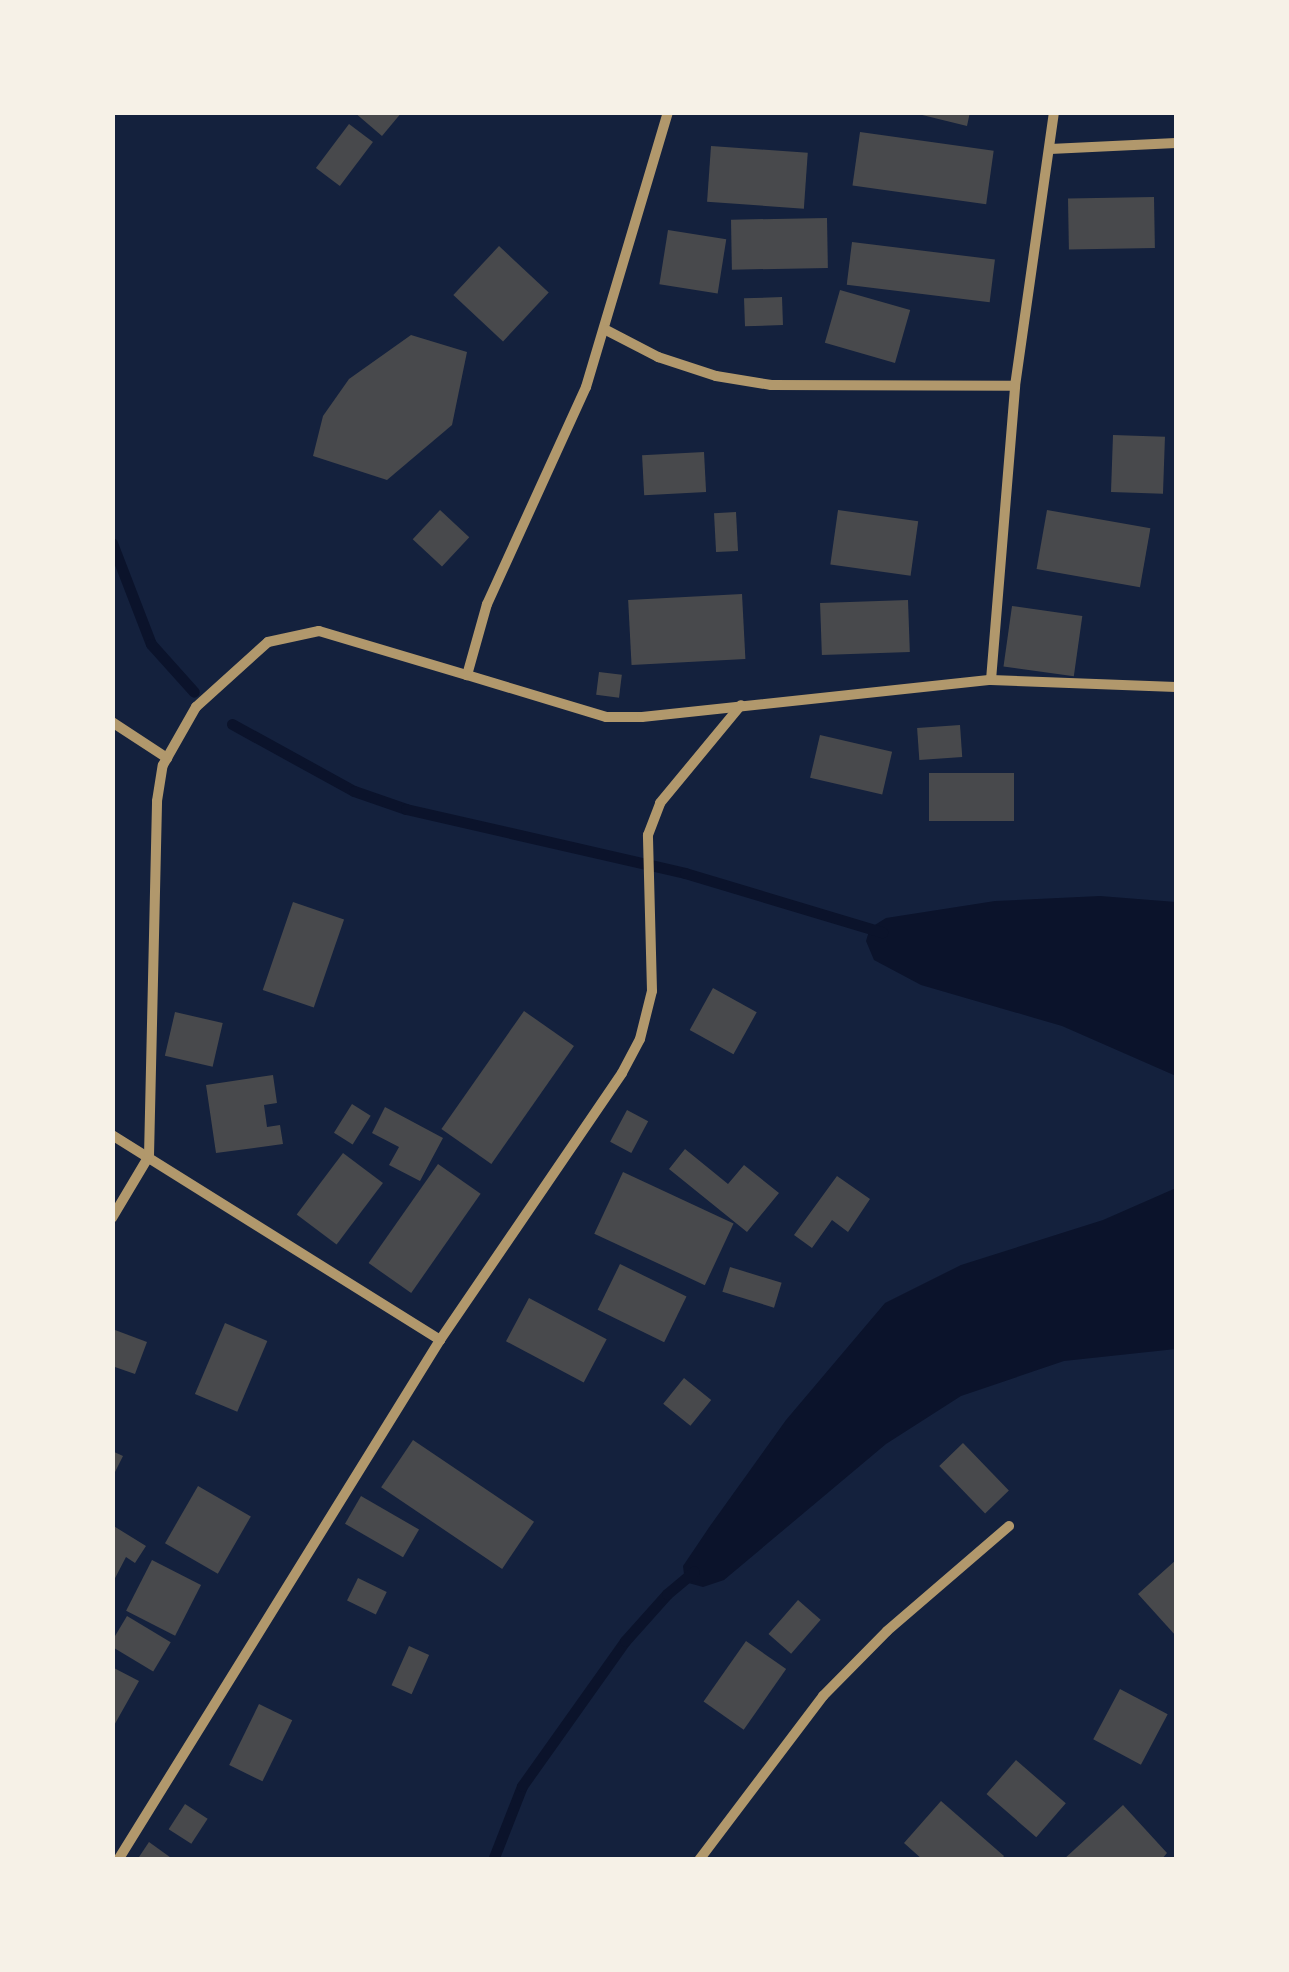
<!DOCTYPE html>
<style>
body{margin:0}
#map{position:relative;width:1289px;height:1972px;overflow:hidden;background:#14213d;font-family:Arial,sans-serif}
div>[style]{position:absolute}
.water>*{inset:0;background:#0b132b}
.stream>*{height:11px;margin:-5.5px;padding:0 5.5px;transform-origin:5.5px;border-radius:5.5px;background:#0b132b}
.building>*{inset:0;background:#48494c;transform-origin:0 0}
.minor>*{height:10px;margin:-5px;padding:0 5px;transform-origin:5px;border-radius:5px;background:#b1986c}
span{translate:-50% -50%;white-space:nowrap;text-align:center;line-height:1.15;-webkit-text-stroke:10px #f6f1e7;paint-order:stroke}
.frame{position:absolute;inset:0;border:115px solid #f6f1e7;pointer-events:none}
</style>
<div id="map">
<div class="water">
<div style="clip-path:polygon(1100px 896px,1176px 902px,1176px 1076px,1062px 1026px,921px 985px,874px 960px,866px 941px,870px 928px,886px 918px,995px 901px)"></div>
<div style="clip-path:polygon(1176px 1188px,1176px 1349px,1064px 1361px,961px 1396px,886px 1444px,724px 1580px,703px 1587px,685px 1582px,683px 1566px,710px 1526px,786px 1420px,885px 1303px,961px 1265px,1103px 1220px)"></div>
</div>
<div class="stream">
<div style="left:112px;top:543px;width:108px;rotate:68.9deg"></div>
<div style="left:151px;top:644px;width:64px;rotate:48.1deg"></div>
<div style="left:232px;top:724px;width:139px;rotate:28.8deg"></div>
<div style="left:354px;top:791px;width:55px;rotate:19.1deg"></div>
<div style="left:406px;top:809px;width:286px;rotate:12.9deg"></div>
<div style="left:685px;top:873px;width:206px;rotate:16.7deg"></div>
<div style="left:493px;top:1860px;width:79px;rotate:-68.6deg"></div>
<div style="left:522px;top:1786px;width:178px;rotate:-54.6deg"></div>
<div style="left:625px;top:1641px;width:63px;rotate:-48.2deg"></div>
<div style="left:667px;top:1594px;width:35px;rotate:-40deg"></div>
</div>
<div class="building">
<div style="clip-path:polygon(354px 112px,402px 112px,382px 136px)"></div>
<div style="clip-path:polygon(910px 112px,970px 112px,967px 126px)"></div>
<div style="left:349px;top:124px;width:30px;height:55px;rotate:37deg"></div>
<div style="left:860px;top:132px;width:135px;height:54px;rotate:8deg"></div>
<div style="left:711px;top:146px;width:97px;height:56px;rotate:4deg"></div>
<div style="left:1154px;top:197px;width:51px;height:86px;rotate:89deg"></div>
<div style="left:827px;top:218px;width:50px;height:96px;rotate:89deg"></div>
<div style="left:668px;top:230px;width:59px;height:55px;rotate:9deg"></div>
<div style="left:852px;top:242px;width:144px;height:43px;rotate:7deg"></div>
<div style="left:499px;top:246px;width:68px;height:67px;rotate:43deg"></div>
<div style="left:840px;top:290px;width:73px;height:55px;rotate:16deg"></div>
<div style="left:782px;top:297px;width:28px;height:38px;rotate:88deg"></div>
<div style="clip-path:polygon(411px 335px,467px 352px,452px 425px,387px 480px,313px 456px,323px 416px,349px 379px)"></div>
<div style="left:1113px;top:435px;width:52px;height:57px;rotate:2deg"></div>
<div style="left:704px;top:452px;width:40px;height:62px;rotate:87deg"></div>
<div style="left:440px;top:510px;width:40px;height:40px;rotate:43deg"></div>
<div style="left:838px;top:510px;width:81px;height:55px;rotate:8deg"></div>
<div style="left:1047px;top:510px;width:105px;height:60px;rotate:10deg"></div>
<div style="left:736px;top:512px;width:39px;height:22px;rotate:87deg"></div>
<div style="left:742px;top:594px;width:65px;height:114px;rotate:87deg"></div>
<div style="left:908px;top:600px;width:52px;height:88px;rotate:88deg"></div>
<div style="left:1012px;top:606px;width:71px;height:61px;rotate:8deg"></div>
<div style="left:599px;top:672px;width:23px;height:23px;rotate:7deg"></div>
<div style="left:960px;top:725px;width:32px;height:43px;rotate:86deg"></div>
<div style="left:820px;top:735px;width:74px;height:44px;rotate:13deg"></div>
<div style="left:929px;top:773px;width:85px;height:48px"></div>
<div style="left:293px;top:902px;width:54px;height:93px;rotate:19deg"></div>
<div style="left:713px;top:988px;width:50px;height:48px;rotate:29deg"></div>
<div style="left:524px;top:1011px;width:61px;height:144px;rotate:35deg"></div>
<div style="left:175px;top:1012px;width:49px;height:45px;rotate:13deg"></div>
<div style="clip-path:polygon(273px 1075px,277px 1103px,264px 1105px,267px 1127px,280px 1125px,283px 1144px,216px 1153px,206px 1085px)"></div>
<div style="left:352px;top:1104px;width:22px;height:34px;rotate:32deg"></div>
<div style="clip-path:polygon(385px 1107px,443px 1138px,420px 1181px,389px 1165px,399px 1147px,372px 1133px)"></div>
<div style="left:627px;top:1110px;width:24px;height:36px;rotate:28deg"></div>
<div style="clip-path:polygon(685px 1149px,728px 1184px,744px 1165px,779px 1193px,747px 1232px,669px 1169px)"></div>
<div style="left:343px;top:1153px;width:50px;height:77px;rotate:37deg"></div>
<div style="left:438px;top:1164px;width:52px;height:121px;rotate:35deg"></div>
<div style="left:623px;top:1172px;width:122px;height:68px;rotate:25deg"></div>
<div style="clip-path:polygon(837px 1176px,870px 1199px,848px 1232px,832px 1220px,812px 1248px,794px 1235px)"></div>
<div style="left:620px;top:1264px;width:74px;height:51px;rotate:26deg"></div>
<div style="left:730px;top:1267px;width:54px;height:26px;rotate:17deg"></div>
<div style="left:529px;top:1298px;width:88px;height:49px;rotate:28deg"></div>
<div style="left:225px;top:1323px;width:46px;height:77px;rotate:23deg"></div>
<div style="clip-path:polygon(115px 1330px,147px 1342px,135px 1374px,112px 1366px)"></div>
<div style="left:684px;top:1378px;width:35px;height:33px;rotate:39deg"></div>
<div style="left:413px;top:1440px;width:146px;height:57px;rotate:34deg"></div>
<div style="left:963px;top:1443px;width:66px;height:33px;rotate:46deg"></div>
<div style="clip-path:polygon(112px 1451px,123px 1456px,112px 1478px)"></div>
<div style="left:198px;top:1486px;width:61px;height:66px;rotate:30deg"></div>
<div style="left:361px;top:1496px;width:67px;height:32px;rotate:30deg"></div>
<div style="clip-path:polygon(112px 1525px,146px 1546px,135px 1563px,126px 1557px,112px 1584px)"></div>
<div style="left:152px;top:1560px;width:55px;height:57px;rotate:27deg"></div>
<div style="clip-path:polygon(1176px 1560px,1176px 1636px,1138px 1594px)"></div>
<div style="left:358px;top:1578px;width:32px;height:25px;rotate:26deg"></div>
<div style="left:798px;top:1600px;width:30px;height:45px;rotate:41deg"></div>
<div style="left:127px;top:1616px;width:51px;height:34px;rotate:31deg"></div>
<div style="left:746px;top:1641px;width:49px;height:74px;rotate:35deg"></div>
<div style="left:409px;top:1646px;width:22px;height:43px;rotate:24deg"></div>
<div style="clip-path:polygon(112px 1667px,139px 1681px,112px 1729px)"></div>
<div style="left:1120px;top:1689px;width:54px;height:57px;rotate:28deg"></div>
<div style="left:259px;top:1704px;width:37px;height:68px;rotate:26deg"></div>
<div style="left:1016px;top:1760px;width:66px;height:45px;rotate:41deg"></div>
<div style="clip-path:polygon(941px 1801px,1004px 1856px,1001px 1860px,923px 1860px,904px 1843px)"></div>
<div style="left:185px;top:1804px;width:27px;height:30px;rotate:33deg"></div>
<div style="clip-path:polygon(1123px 1805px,1167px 1853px,1161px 1860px,1063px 1860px)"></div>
<div style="clip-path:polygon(149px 1842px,174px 1860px,137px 1860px)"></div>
</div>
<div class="minor">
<div style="left:668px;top:112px;width:287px;rotate:106.6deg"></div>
<div style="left:586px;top:387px;width:239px;rotate:114.5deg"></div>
<div style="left:487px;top:604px;width:74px;rotate:105.7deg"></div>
<div style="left:467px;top:675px;width:145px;rotate:16.8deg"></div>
<div style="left:606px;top:717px;width:36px"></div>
<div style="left:642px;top:717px;width:351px;rotate:-6.1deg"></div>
<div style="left:991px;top:680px;width:185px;rotate:2.2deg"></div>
<div style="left:1050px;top:149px;width:126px;rotate:-2.7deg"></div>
<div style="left:606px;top:330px;width:59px;rotate:27.4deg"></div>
<div style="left:658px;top:357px;width:61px;rotate:18.1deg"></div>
<div style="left:716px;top:376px;width:56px;rotate:9.3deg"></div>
<div style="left:771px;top:385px;width:244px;rotate:0.2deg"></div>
<div style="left:991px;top:680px;width:295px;rotate:-85.3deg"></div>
<div style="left:1015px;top:386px;width:277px;rotate:-81.9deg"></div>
<div style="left:112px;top:722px;width:66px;rotate:33.2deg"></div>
<div style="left:112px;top:1135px;width:387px;rotate:32deg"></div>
<div style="left:112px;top:1218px;width:72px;rotate:-59.2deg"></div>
<div style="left:149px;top:1156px;width:355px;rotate:-88.7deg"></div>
<div style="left:157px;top:801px;width:36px;rotate:-81deg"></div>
<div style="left:163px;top:765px;width:67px;rotate:-60.4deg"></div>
<div style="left:196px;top:707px;width:97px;rotate:-42.1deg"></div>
<div style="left:268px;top:642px;width:52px;rotate:-12.2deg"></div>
<div style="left:319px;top:631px;width:154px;rotate:16.6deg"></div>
<div style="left:118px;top:1860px;width:612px;rotate:-58.23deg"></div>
<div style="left:440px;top:1340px;width:323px;rotate:-55.7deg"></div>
<div style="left:622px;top:1073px;width:38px;rotate:-62deg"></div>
<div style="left:640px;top:1039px;width:49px;rotate:-76deg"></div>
<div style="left:652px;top:991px;width:156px;rotate:-91.5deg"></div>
<div style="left:648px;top:835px;width:34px;rotate:-69deg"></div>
<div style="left:660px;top:803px;width:127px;rotate:-50.4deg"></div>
<div style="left:699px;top:1860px;width:206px;rotate:-52.9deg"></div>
<div style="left:823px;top:1696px;width:91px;rotate:-45.4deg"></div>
<div style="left:887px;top:1631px;width:161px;rotate:-40.7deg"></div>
</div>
<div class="frame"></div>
</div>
